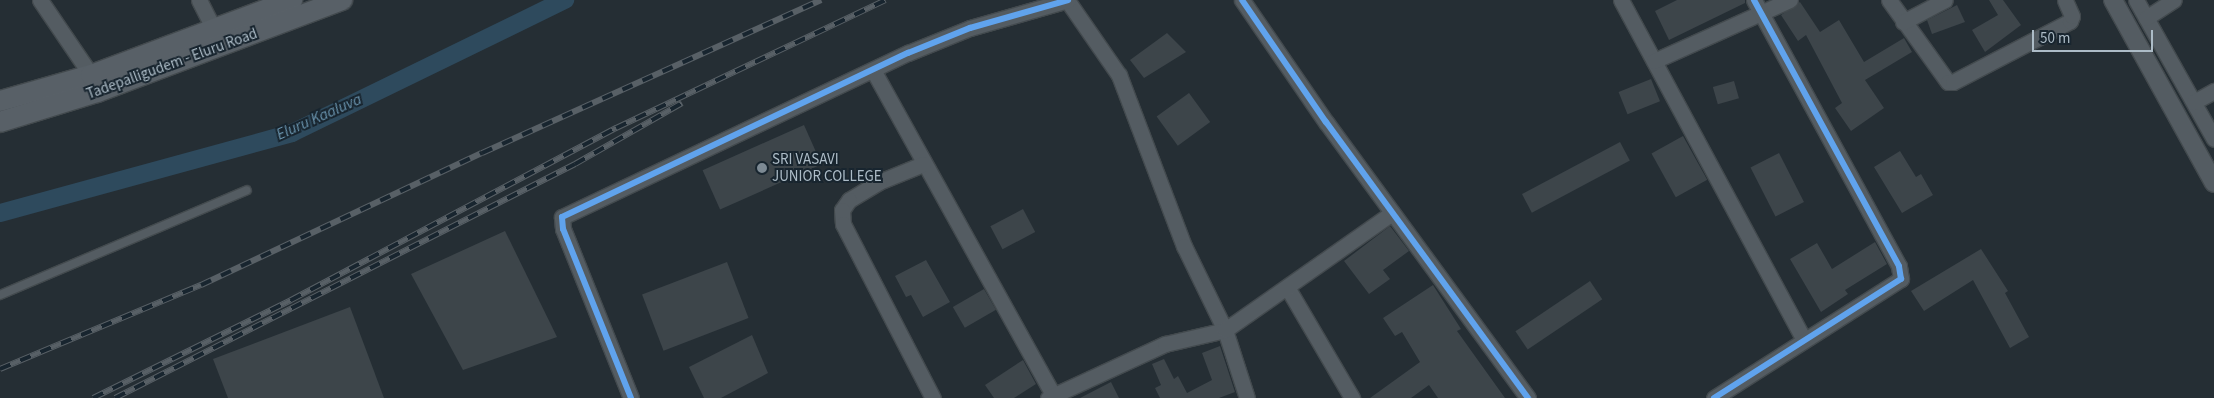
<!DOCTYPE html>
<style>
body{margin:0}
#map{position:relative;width:2214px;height:398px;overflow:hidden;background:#252e34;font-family:"Source Sans 3",sans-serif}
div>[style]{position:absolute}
.canal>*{height:18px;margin:-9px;padding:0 9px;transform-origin:9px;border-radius:9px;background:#2e4a5d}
.building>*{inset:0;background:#3d454a;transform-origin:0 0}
.roads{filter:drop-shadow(1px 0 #434a4e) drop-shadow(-1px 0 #434a4e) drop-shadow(0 1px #434a4e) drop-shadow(0 -1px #434a4e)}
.service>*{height:8px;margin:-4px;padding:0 4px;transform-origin:4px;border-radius:4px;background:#545c62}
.minor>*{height:15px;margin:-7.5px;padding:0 7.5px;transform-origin:7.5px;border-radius:7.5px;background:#545c62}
.tertiary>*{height:18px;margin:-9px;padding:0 9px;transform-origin:9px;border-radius:9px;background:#545c62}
.secondary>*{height:20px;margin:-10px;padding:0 10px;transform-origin:10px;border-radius:10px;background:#586067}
.rail>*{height:5.5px;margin-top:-2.75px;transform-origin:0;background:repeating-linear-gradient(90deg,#18252f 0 11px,#586066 0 22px);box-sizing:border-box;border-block:1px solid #586066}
.cycleway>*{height:6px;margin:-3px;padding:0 3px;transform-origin:3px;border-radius:3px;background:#60a3ed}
.dots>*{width:14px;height:14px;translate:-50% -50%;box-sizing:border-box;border:2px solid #18252f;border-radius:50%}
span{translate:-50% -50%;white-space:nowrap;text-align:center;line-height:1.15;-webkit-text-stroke:4px #18252f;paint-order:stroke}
.street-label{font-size:15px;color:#adbcc7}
.poi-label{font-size:15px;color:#adbcc7}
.left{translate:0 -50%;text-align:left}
.water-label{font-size:16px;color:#6a94ae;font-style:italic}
.scale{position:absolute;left:2032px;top:30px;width:121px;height:22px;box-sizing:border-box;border:2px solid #adbcc7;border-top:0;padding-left:6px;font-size:15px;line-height:18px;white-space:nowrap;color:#adbcc7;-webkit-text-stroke:4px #18252f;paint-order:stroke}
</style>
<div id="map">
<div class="canal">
<div style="left:0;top:213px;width:303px;rotate:-15.3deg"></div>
<div style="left:292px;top:133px;width:304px;rotate:-26deg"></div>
</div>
<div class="building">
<div style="clip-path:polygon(1677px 0,1745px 0,1745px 3px,1669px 40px,1655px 11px)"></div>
<div style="clip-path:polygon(1989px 0,2003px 0,2021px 25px,1985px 52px,1972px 30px,1998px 15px)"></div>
<div style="clip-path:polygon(1800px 2px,1820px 32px,1839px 20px,1864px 62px,1904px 38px,1912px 52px,1865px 80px,1884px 108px,1851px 131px,1835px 108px,1842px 103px,1806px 35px,1798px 41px,1781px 15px)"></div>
<div style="clip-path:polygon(1957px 5px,1965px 22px,1932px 34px,1927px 20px)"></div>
<div style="clip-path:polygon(1167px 33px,1186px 52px,1144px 78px,1130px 60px)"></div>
<div style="left:1651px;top:79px;width:24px;height:35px;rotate:68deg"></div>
<div style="left:1734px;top:81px;width:18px;height:22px;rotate:74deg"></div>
<div style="left:1189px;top:93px;width:36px;height:40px;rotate:54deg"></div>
<div style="left:804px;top:125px;width:43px;height:111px;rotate:66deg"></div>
<div style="left:1683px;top:136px;width:50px;height:36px;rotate:61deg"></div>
<div style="left:1620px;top:142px;width:21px;height:111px;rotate:62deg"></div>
<div style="clip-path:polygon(1900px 151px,1916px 177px,1921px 174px,1933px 195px,1902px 213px,1874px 167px)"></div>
<div style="left:1779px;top:153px;width:55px;height:32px;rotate:63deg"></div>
<div style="left:1023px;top:209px;width:26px;height:37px;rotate:62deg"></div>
<div style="clip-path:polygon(1390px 226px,1409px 251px,1383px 270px,1390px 279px,1369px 294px,1344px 261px)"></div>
<div style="clip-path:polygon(505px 231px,557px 337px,463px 370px,411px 274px)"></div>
<div style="clip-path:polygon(1875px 242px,1887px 264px,1845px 290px,1848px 294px,1821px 312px,1790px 259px,1817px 243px,1832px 269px)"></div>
<div style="clip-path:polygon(1981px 249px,2008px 291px,2005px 293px,2029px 337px,2010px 348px,1973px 280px,1924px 311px,1911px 291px)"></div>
<div style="clip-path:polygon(926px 260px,950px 302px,923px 317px,911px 295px,906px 297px,895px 276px)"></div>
<div style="left:727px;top:262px;width:60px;height:91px;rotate:69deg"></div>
<div style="left:1590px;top:281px;width:22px;height:90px;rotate:56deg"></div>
<div style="clip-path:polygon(1433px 285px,1461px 329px,1457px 331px,1505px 398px,1438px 398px,1429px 385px,1411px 398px,1370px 398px,1420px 362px,1402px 332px,1395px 336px,1383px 318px)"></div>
<div style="left:984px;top:289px;width:24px;height:36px;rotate:60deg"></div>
<div style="clip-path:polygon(350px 307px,384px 398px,228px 398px,213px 359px)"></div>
<div style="clip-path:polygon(752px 335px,768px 373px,721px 398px,704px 398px,689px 367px)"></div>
<div style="clip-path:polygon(1220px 346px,1235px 392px,1219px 398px,1160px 398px,1155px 388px,1161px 385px,1152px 364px,1164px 359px,1174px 379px,1178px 376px,1187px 393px,1212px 380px,1202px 353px)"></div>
<div style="clip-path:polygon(1023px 360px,1036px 384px,1014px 398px,994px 398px,985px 385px)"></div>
<div style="clip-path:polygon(1111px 382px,1119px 398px,1080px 398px)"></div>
</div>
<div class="roads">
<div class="service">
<div style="left:0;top:295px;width:268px;rotate:-23deg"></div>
</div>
<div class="minor">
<div style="left:40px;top:0;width:91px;rotate:55.8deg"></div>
<div style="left:199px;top:0;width:31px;rotate:63deg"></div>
<div style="left:1067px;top:0;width:91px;rotate:55.3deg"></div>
<div style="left:1119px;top:75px;width:183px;rotate:69.2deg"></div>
<div style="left:1184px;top:246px;width:93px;rotate:64deg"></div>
<div style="left:1225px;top:330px;width:71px;rotate:72.1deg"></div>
<div style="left:1242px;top:0;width:148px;rotate:55.5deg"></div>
<div style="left:1326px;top:122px;width:342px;rotate:53.8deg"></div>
<div style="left:1621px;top:0;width:386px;rotate:61.7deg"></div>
<div style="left:1889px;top:0;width:101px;rotate:54.3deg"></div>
<div style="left:1948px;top:82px;width:5px"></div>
<div style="left:1953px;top:82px;width:132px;rotate:-27.5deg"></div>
<div style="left:2070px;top:21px;width:5px;rotate:-68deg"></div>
<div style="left:2072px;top:16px;width:17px;rotate:-114deg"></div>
<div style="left:2136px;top:0;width:159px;rotate:60.7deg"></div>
<div style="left:2146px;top:18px;width:33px;rotate:-33deg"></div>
<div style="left:1903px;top:22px;width:47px;rotate:-27.6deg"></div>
<div style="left:1654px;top:61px;width:149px;rotate:-24.2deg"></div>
<div style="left:873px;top:70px;width:375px;rotate:61deg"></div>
<div style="left:2194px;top:102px;width:23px;rotate:-29deg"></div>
<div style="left:923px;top:164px;width:48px;rotate:157.8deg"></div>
<div style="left:879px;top:182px;width:35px;rotate:149deg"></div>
<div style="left:849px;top:200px;width:12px;rotate:125deg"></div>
<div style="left:842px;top:210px;width:14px;rotate:86deg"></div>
<div style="left:843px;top:224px;width:196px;rotate:62.7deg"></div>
<div style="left:1287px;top:287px;width:129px;rotate:59.6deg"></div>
<div style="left:631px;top:398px;width:182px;rotate:-111.9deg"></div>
<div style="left:563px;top:229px;width:12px;rotate:-95deg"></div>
<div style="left:562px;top:217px;width:383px;rotate:-25.4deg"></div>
<div style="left:908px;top:53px;width:67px;rotate:-22deg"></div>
<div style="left:970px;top:28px;width:102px;rotate:-15.9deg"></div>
<div style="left:1048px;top:398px;width:129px;rotate:-24.8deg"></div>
<div style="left:1165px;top:344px;width:62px;rotate:-13.1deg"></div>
<div style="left:1225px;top:330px;width:204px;rotate:-35deg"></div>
<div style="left:1714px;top:398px;width:222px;rotate:-32.5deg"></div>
<div style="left:1901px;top:279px;width:13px;rotate:-99deg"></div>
<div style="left:1899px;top:266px;width:303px;rotate:-118.6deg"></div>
</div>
<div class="tertiary">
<div style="left:2113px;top:0;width:209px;rotate:61.1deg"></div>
</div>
<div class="secondary">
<div style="left:0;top:101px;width:95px;rotate:-15.9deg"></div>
<div style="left:91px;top:75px;width:215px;rotate:-20.5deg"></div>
<div style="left:0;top:122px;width:102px;rotate:-17.2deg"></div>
<div style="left:97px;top:92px;width:262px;rotate:-20.6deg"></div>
</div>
</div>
<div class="rail">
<div style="left:0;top:369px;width:218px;rotate:-22.7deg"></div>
<div style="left:201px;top:285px;width:310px;rotate:-25.2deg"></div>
<div style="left:482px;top:153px;width:372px;rotate:-24.3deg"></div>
<div style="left:93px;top:398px;width:221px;rotate:-26.3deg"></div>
<div style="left:291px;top:300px;width:368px;rotate:-27.9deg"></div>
<div style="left:616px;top:128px;width:298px;rotate:-25.4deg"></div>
<div style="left:115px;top:398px;width:516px;rotate:-26.96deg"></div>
<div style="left:575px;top:164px;width:123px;rotate:-29.7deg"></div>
</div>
<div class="cycleway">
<div style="left:1242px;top:0;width:148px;rotate:55.5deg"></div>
<div style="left:1326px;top:122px;width:342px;rotate:53.8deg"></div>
<div style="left:631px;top:398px;width:182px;rotate:-111.9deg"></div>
<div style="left:563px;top:229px;width:12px;rotate:-95deg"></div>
<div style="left:562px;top:217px;width:383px;rotate:-25.4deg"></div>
<div style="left:908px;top:53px;width:67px;rotate:-22deg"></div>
<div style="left:970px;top:28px;width:102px;rotate:-15.9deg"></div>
<div style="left:1714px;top:398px;width:222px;rotate:-32.5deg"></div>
<div style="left:1901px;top:279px;width:13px;rotate:-99deg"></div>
<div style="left:1899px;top:266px;width:303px;rotate:-118.6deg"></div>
</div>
<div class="dots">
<div style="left:762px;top:168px;background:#7d8a94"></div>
</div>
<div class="street-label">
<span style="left:172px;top:64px;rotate:-20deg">Tadepalligudem - Eluru Road</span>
</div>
<div class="poi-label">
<span class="left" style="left:772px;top:168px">SRI VASAVI<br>JUNIOR COLLEGE</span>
</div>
<div class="water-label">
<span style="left:319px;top:117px;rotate:-24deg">Eluru Kaaluva</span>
</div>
<div class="scale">50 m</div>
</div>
